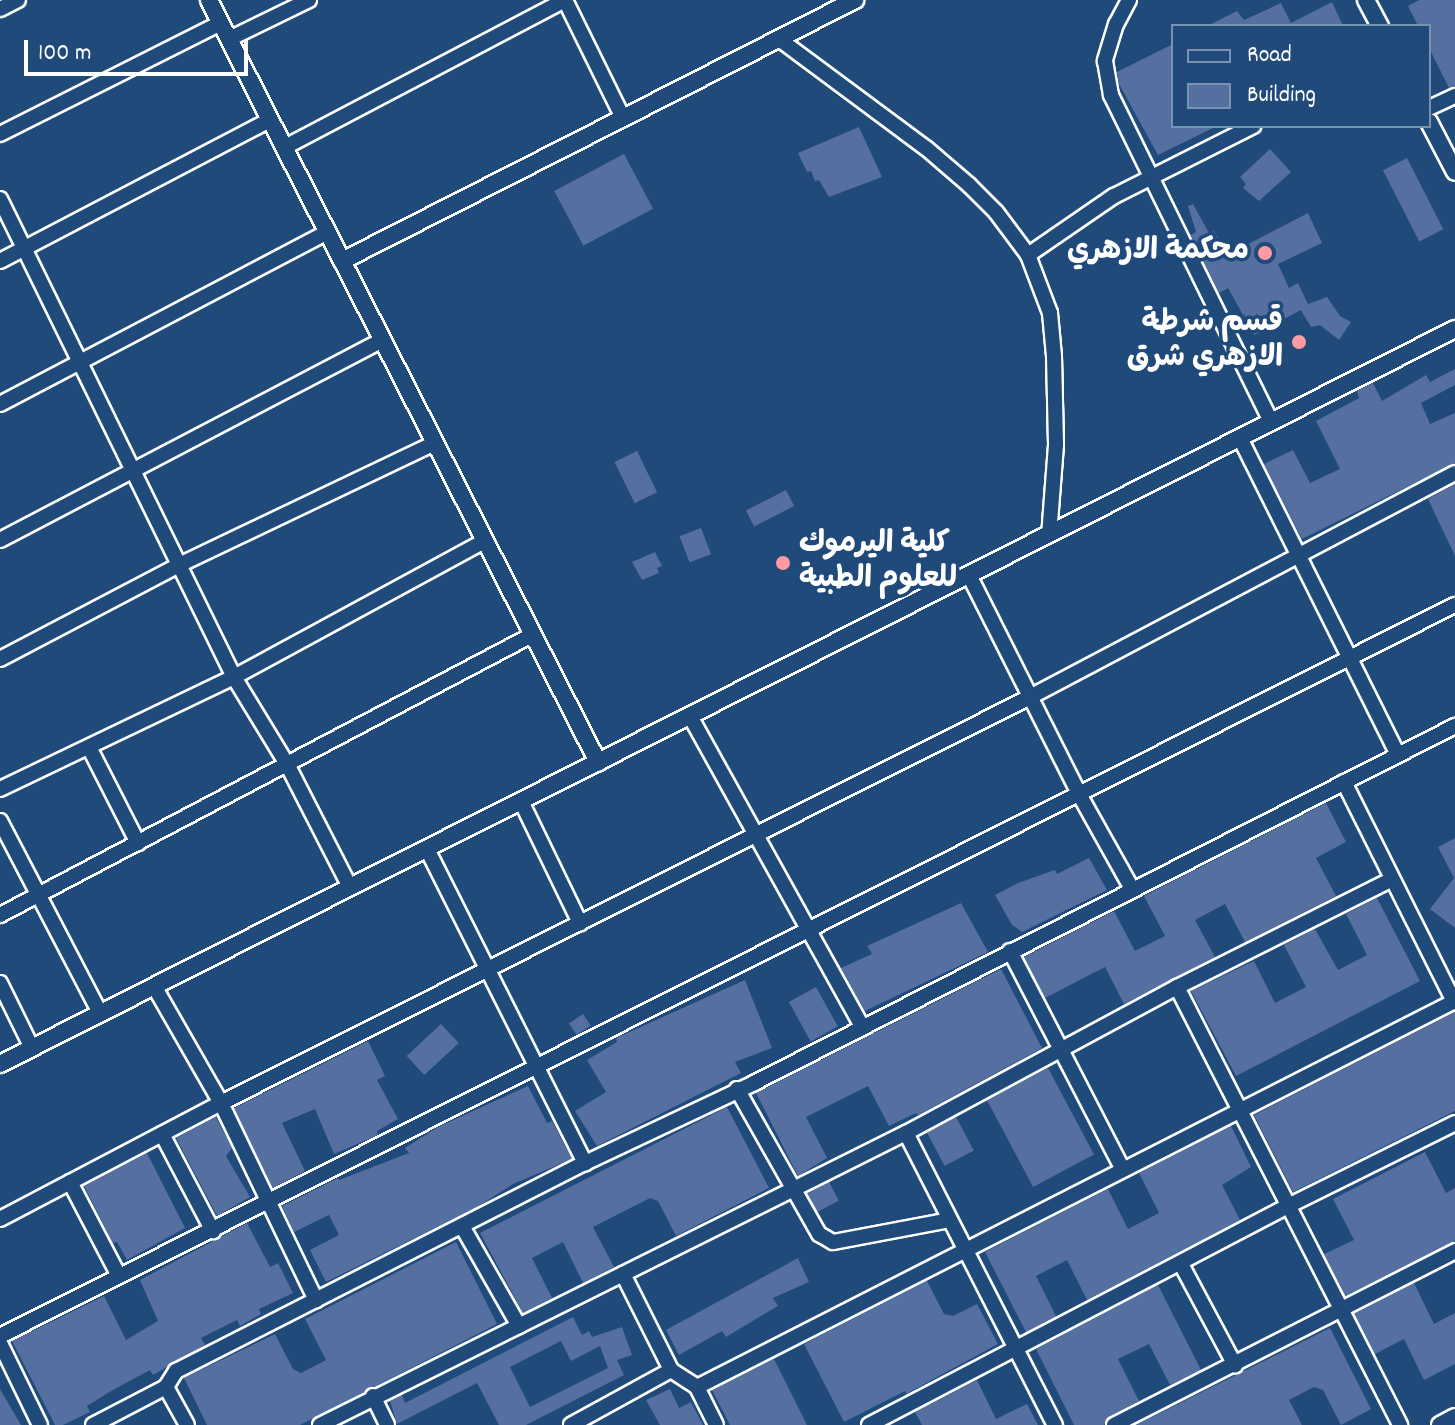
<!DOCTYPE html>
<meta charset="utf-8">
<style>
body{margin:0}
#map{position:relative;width:1455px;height:1425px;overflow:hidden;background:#1f4a7a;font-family:Dekko,"Playpen Sans Arabic",sans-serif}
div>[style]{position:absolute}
.building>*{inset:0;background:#546fa0;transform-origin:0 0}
.roads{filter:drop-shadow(2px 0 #fff) drop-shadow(-2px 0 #fff) drop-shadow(0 2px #fff) drop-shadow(0 -2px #fff)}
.minor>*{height:14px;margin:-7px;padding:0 7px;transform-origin:7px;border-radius:7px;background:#1f4a7a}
.tertiary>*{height:16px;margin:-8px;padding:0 8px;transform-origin:8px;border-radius:8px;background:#1f4a7a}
.dots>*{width:22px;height:22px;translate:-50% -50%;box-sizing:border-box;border:4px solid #1f4a7a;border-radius:50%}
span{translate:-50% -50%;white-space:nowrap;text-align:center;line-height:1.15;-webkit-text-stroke:7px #1f4a7a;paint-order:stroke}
.poi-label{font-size:30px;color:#fff;font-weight:700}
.right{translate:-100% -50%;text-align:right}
.left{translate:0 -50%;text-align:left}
.legend{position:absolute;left:1171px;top:24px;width:260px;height:104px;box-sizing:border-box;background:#1f4a7a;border:2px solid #7992af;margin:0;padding:10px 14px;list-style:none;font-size:24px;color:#fff}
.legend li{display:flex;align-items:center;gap:16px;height:40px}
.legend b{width:40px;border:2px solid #7992af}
.scale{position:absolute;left:24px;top:40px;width:224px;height:36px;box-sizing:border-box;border:4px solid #fff;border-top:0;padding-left:10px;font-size:24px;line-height:28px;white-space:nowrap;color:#fff;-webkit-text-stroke:6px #1f4a7a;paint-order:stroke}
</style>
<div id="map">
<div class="building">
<div style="clip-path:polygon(1419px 0,1455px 0,1455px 86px,1449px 88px,1429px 48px,1429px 26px,1418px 26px,1408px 6px)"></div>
<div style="clip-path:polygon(1332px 2px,1343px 26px,1207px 26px,1237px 11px,1244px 20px,1281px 3px,1291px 23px)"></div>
<div style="clip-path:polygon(1173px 44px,1173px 126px,1217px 126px,1158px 155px,1119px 84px,1117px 72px)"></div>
<div style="clip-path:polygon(859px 127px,882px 177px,829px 197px,819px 180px,815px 181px,811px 171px,807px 172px,798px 153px)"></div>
<div style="clip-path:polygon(1270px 149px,1291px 172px,1259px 201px,1243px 188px,1246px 184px,1240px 177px)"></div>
<div style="left:624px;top:154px;width:62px;height:79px;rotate:62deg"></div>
<div style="left:1407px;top:158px;width:80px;height:27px;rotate:63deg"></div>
<div style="clip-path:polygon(1193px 204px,1209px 233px,1214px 231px,1227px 255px,1308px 213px,1322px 243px,1278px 264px,1289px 288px,1298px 283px,1308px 304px,1327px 297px,1340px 316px,1351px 322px,1339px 340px,1320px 325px,1311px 327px,1301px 310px,1254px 335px,1228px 288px,1219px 293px,1191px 235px,1196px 232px,1188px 206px)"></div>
<div style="clip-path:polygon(1455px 369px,1455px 385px,1421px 403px,1430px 424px,1455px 413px,1455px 463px,1302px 539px,1264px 464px,1293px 450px,1310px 483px,1340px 469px,1316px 421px,1359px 398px,1357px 391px,1373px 383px,1382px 401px,1426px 375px,1430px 382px)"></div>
<div style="left:637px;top:451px;width:46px;height:25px;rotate:64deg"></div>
<div style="clip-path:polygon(1455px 484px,1455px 556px,1428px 499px)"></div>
<div style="left:786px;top:490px;width:18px;height:45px;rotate:63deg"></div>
<div style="left:701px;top:528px;width:28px;height:23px;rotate:69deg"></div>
<div style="clip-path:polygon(655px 552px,662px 566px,657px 568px,659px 573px,642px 580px,632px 562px)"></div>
<div style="clip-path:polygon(1326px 803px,1346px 842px,1316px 858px,1336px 896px,1245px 942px,1225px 904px,1195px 920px,1215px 957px,1124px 1004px,1105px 967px,1045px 998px,1024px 957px,1114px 911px,1135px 951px,1165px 936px,1144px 896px)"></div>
<div style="clip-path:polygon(1455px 838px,1455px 928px,1430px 909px,1454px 878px,1438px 847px)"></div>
<div style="clip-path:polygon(1089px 858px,1107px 890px,1022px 932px,1012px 925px,995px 895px,1018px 883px,1055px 870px,1057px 874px)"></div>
<div style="clip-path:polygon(1377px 898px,1420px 981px,1236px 1076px,1191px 991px,1254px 961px,1275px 1003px,1306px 987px,1284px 945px,1315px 929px,1338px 970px,1367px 955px,1346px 914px)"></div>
<div style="clip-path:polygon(961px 903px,988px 952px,865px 1011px,841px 968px,872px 954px,867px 946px)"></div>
<div style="clip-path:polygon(1001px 969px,1042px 1048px,918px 1115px,916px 1113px,889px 1126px,868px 1086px,806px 1117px,827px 1158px,798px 1176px,756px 1093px)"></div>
<div style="clip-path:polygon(745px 980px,772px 1048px,735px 1062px,741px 1073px,597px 1146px,575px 1111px,606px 1092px,587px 1060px,617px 1042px,616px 1038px)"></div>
<div style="left:816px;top:987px;width:45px;height:31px;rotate:61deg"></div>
<div style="clip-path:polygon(1455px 1012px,1455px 1111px,1293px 1192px,1254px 1115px)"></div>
<div style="left:583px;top:1014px;width:14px;height:17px;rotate:56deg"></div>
<div style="left:441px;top:1024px;width:26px;height:47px;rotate:47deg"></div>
<div style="clip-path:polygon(368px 1041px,385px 1076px,377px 1080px,398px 1119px,377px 1131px,378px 1135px,334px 1154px,315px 1109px,282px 1123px,305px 1171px,273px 1188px,234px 1108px)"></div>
<div style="left:1048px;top:1068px;width:98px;height:69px;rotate:62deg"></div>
<div style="clip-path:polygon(528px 1086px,547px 1123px,552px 1121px,572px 1159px,513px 1184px,477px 1207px,326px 1282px,310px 1250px,339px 1235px,329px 1215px,294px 1232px,282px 1206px,338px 1178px,339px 1180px,409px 1153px,405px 1148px,438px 1127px)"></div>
<div style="clip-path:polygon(727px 1107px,769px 1188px,676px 1236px,658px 1201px,650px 1198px,593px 1227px,614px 1267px,583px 1283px,563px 1242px,532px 1258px,552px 1298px,523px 1313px,480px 1233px)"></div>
<div style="clip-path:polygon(216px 1117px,232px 1148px,226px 1156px,250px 1197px,217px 1216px,176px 1138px)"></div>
<div style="left:956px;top:1117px;width:38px;height:33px;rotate:62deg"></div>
<div style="clip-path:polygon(1231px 1126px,1251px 1167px,1222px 1185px,1240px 1220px,1087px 1300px,1067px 1260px,1036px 1276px,1056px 1316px,1026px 1332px,985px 1252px,1108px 1189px,1128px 1229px,1159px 1213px,1139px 1173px)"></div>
<div style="clip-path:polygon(1425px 1152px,1446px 1193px,1455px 1188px,1455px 1241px,1345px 1296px,1324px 1254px,1354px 1240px,1333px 1199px)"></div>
<div style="clip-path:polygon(147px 1153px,185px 1228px,127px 1260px,117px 1242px,113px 1243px,84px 1186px)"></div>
<div style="left:829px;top:1182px;width:21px;height:25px;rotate:62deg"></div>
<div style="clip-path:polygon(247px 1223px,270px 1267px,278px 1263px,293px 1293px,259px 1309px,261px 1314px,240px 1326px,237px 1320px,201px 1338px,205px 1345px,153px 1375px,150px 1370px,111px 1391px,87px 1406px,90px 1412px,63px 1425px,55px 1425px,12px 1341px,104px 1296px,126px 1340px,158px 1321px,140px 1280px)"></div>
<div style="clip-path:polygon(456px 1242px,497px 1324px,300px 1425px,207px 1425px,184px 1378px,275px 1334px,293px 1369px,301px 1373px,326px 1360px,305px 1319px)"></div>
<div style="clip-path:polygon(798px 1258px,809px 1282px,773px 1298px,778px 1306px,726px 1337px,722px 1331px,679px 1355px,666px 1330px)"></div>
<div style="clip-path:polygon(927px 1281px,944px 1314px,953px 1316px,977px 1304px,998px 1344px,906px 1394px,905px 1391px,844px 1422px,804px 1344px)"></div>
<div style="clip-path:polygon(1414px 1283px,1434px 1324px,1455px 1313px,1455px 1364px,1424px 1380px,1404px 1339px,1375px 1354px,1354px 1314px)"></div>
<div style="clip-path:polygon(1158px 1285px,1201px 1370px,1170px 1385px,1149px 1344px,1118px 1359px,1139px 1401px,1109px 1417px,1104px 1425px,1074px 1425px,1036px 1349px)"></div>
<div style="clip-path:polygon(evenodd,573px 1317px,582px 1335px,589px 1331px,592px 1337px,622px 1327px,632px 1355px,617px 1360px,624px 1375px,526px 1425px,499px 1425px,477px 1383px,397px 1424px,390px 1401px,402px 1395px,405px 1403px,573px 1317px,561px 1341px,571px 1361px,600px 1346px,608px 1368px,530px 1407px,510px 1367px,561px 1341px)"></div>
<div style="clip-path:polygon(1330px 1328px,1371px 1409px,1341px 1425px,1323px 1390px,1314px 1387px,1289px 1400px,1302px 1425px,1136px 1425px)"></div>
<div style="clip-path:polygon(774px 1359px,807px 1425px,730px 1425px,712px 1390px)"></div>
<div style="clip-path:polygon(977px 1380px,996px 1419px,1027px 1404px,1038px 1425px,922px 1425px,915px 1412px)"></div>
<div style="clip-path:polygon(0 1389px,21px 1425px,0 1425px)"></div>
<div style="clip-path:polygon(670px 1389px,679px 1408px,691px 1402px,703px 1425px,660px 1425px,646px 1400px)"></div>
</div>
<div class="roads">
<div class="minor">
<div style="left:565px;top:0;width:131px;rotate:63.8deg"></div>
<div style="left:1129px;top:0;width:27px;rotate:118deg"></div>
<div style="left:1116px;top:24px;width:39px;rotate:107deg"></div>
<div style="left:1105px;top:61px;width:35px;rotate:80deg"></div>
<div style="left:1111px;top:95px;width:364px;rotate:63.9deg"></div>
<div style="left:0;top:9px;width:20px;rotate:-27deg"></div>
<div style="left:229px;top:39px;width:89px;rotate:-26deg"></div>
<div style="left:779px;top:39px;width:183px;rotate:36.6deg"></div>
<div style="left:926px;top:148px;width:57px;rotate:40.7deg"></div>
<div style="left:969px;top:185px;width:38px;rotate:45deg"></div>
<div style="left:996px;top:212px;width:54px;rotate:53.3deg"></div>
<div style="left:1028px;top:255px;width:62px;rotate:69.2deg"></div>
<div style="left:1050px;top:313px;width:43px;rotate:84.7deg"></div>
<div style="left:1054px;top:356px;width:89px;rotate:88.7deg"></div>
<div style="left:1056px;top:445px;width:90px;rotate:94.4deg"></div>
<div style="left:1429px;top:108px;width:29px;rotate:-25deg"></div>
<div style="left:0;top:134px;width:247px;rotate:-26.7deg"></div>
<div style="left:285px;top:147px;width:316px;rotate:-27.7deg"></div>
<div style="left:0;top:199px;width:532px;rotate:63.92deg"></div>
<div style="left:234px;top:677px;width:102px;rotate:58.7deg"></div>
<div style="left:287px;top:764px;width:138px;rotate:62.9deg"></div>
<div style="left:1028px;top:255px;width:104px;rotate:-34.5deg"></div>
<div style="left:1114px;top:196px;width:156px;rotate:-26.7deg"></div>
<div style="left:0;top:261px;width:305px;rotate:-27.6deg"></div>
<div style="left:0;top:404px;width:370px;rotate:-27.7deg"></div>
<div style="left:1240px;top:438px;width:354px;rotate:63.5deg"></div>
<div style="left:0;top:540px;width:431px;rotate:-27.6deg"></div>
<div style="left:969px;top:575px;width:245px;rotate:63.3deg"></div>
<div style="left:1079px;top:794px;width:109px;rotate:60.8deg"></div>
<div style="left:0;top:659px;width:202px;rotate:-27.7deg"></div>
<div style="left:179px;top:565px;width:284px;rotate:-25.5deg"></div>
<div style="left:690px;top:716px;width:355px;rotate:61deg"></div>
<div style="left:89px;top:747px;width:108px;rotate:63deg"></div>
<div style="left:1344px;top:782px;width:246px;rotate:63.4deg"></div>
<div style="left:0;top:789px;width:259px;rotate:-25.6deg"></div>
<div style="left:234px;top:677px;width:285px;rotate:-28.5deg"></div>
<div style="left:521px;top:801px;width:136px;rotate:64.2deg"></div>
<div style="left:0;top:821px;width:216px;rotate:62.5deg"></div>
<div style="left:427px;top:849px;width:352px;rotate:63.3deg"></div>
<div style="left:0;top:915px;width:601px;rotate:-27.76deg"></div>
<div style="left:1010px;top:951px;width:246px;rotate:62.7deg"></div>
<div style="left:0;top:983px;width:72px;rotate:63.8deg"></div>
<div style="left:154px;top:986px;width:135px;rotate:60.2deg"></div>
<div style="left:221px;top:1103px;width:219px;rotate:64.3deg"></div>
<div style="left:1177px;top:987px;width:492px;rotate:63deg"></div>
<div style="left:737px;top:1089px;width:167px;rotate:60.5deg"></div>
<div style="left:819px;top:1234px;width:16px;rotate:30deg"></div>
<div style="left:833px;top:1242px;width:118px;rotate:-10.7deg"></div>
<div style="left:906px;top:1133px;width:328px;rotate:63deg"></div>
<div style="left:162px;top:1134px;width:110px;rotate:62.3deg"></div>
<div style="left:70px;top:1182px;width:106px;rotate:62.5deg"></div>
<div style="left:0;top:1219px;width:250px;rotate:-27.7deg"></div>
<div style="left:221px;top:1103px;width:905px;rotate:-26.65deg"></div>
<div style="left:1030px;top:697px;width:480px;rotate:-27.8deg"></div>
<div style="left:462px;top:1226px;width:115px;rotate:60.3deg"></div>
<div style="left:1181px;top:1264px;width:115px;rotate:61.9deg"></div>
<div style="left:623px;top:1274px;width:107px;rotate:63.4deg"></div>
<div style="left:0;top:1336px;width:1628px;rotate:-26.68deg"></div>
<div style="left:0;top:1343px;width:91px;rotate:64deg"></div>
<div style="left:166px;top:1387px;width:43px;rotate:61.1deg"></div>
<div style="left:697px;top:1387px;width:42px;rotate:63.4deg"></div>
<div style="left:373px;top:1396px;width:32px;rotate:64deg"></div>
<div style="left:93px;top:1425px;width:82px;rotate:-27.5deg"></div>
<div style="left:166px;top:1387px;width:19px;rotate:-58deg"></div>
<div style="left:176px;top:1371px;width:459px;rotate:-27deg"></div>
<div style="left:585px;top:1163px;width:187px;rotate:-25.3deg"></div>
<div style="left:754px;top:1083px;width:787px;rotate:-26.99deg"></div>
<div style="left:320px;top:1425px;width:655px;rotate:-26.49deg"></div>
<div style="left:906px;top:1133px;width:308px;rotate:-28.3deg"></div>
<div style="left:1177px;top:987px;width:239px;rotate:-26.6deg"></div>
<div style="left:571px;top:1425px;width:114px;rotate:-28.8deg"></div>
<div style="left:671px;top:1370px;width:31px;rotate:33deg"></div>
<div style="left:697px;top:1387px;width:851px;rotate:-26.99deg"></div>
<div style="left:869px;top:1425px;width:471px;rotate:-27.6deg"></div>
<div style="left:1286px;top:1207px;width:189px;rotate:-26.4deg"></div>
<div style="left:1114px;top:1425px;width:383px;rotate:-27deg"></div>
</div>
<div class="tertiary">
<div style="left:209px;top:0;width:856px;rotate:62.96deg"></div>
<div style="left:1366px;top:0;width:30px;rotate:62deg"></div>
<div style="left:1429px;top:122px;width:56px;rotate:62.5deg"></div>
<div style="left:342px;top:261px;width:576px;rotate:-26.97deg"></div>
<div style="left:0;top:1064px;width:1630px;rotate:-26.8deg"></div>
<div style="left:1440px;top:1425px;width:17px;rotate:-28deg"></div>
</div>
</div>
<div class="dots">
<div style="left:1265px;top:253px;background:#ff9aa2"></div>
<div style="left:1299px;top:342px;background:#ff9aa2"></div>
<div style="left:783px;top:563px;background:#ff9aa2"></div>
</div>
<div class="poi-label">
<span class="right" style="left:1249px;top:253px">محكمة الازهري</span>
<span class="right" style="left:1283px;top:342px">قسم شرطة<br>الازهري شرق</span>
<span class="left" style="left:799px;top:563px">كلية اليرموك<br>للعلوم الطبية</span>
</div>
<ul class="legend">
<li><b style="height:10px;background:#1f4a7a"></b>Road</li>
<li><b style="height:22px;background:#546fa0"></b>Building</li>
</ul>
<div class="scale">100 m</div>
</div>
